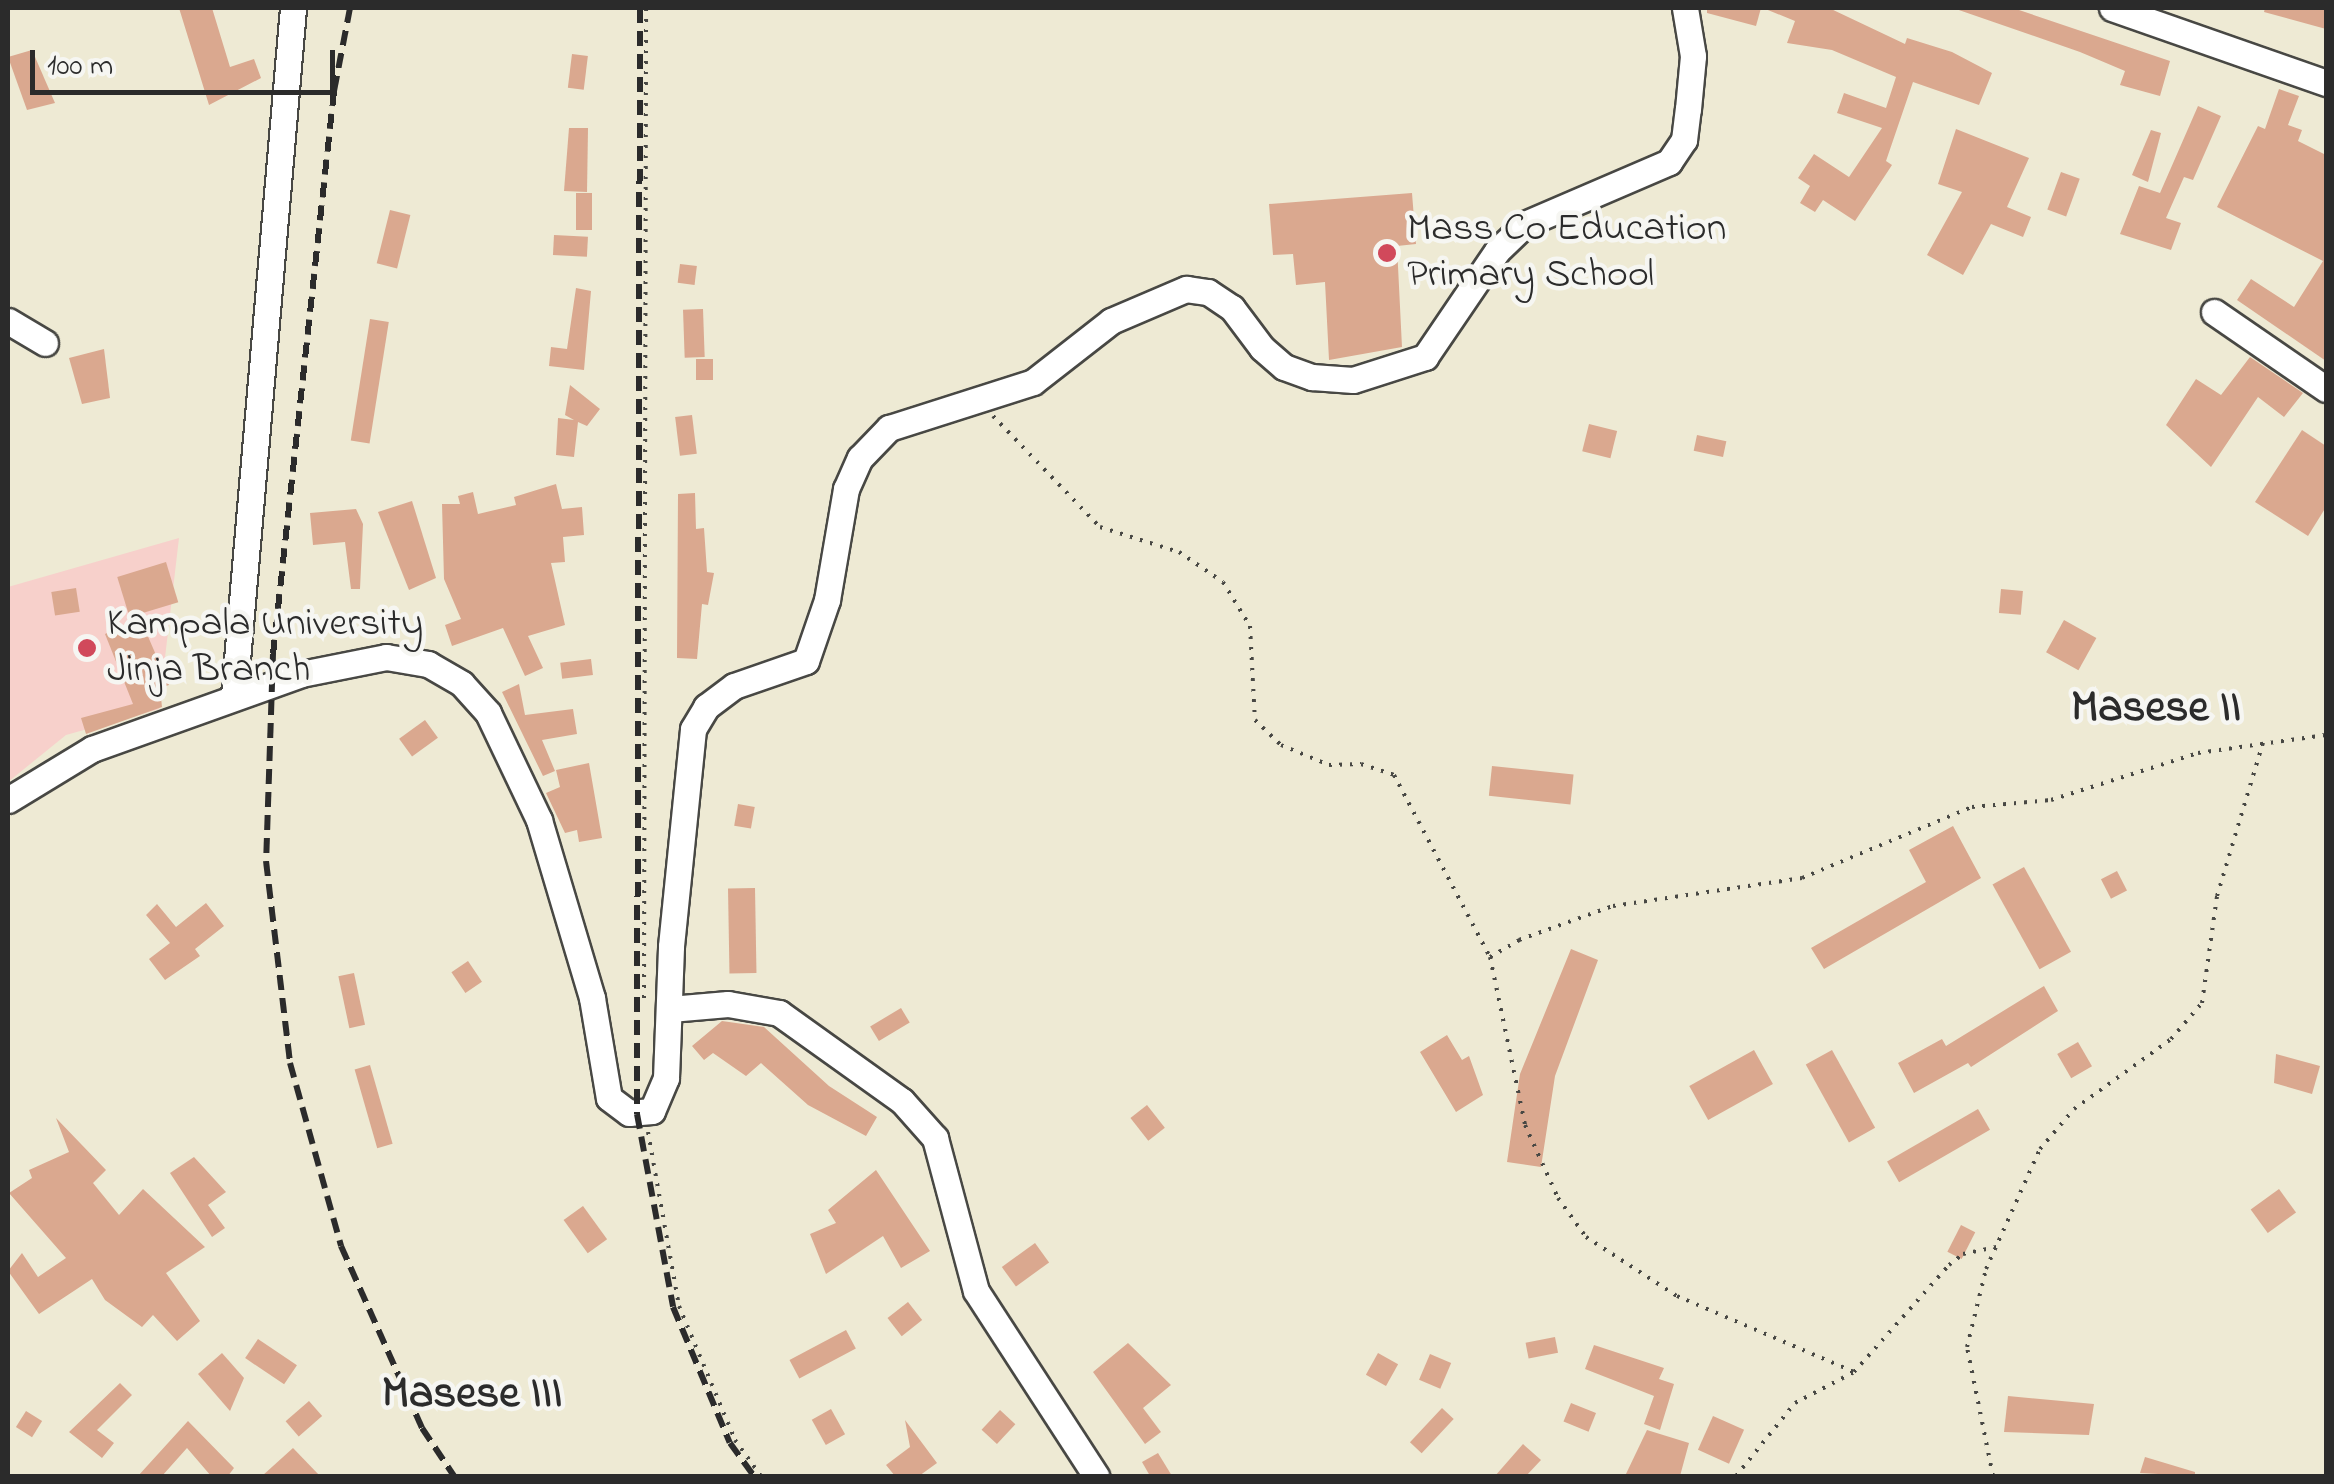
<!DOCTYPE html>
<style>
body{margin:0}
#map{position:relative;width:2334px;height:1484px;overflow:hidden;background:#eeead4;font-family:"Indie Flower",sans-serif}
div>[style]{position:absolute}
.built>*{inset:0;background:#f7d0cb}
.building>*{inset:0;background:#daa88f;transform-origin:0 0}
.path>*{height:4px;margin-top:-2px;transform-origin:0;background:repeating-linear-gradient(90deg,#484844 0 2.5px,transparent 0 10.5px)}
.roads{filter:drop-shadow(2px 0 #484844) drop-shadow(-2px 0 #484844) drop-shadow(0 2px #484844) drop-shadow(0 -2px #484844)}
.minor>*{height:25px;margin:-12.5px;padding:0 12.5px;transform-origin:12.5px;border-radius:12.5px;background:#fff}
.rail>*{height:6px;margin-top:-3px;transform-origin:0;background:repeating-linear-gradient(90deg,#2b2b2b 0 15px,transparent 0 23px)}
.dots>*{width:28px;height:28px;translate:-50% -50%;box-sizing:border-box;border:5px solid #f6f6f2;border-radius:50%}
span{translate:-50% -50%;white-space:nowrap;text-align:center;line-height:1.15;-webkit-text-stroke:9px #f6f6f2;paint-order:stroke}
.poi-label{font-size:40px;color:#2b2b2b}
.left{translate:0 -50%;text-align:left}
.quarter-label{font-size:45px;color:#2b2b2b;font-weight:700}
.frame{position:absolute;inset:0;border:10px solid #2b2b2b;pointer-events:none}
.scale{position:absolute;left:30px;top:50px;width:305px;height:45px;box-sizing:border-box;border:5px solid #2b2b2b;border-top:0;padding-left:12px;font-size:30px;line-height:35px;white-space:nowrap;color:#2b2b2b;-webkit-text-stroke:8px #f6f6f2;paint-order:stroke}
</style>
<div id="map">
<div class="built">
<div style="clip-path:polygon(179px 538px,159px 709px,66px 735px,8px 782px,8px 587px)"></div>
</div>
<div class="building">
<div style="clip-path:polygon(179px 8px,212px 8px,230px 67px,254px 59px,261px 78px,209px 105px)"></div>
<div style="clip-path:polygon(1707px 8px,1761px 8px,1756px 26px,1707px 13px)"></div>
<div style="clip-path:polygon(1763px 8px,1829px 8px,1905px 44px,1907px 38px,1952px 52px,1992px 73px,1979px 105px,1913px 82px,1886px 161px,1892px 165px,1855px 221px,1823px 200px,1815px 212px,1800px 203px,1810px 186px,1798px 178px,1814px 154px,1849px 177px,1882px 128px,1837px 113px,1844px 93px,1886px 108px,1896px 77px,1832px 50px,1787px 43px,1795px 21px)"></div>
<div style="clip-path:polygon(1953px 8px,2013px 8px,2170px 61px,2160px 96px,2120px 85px,2125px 71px,2080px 52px)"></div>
<div style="clip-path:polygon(2265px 8px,2326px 8px,2326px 29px,2264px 12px)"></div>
<div style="clip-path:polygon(32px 50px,55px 103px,27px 110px,8px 57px)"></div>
<div style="left:572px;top:54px;width:16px;height:34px;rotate:7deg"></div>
<div style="clip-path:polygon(2279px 89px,2299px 96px,2288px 125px,2302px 130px,2298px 141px,2326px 155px,2326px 361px,2237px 300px,2251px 279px,2294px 307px,2323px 261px,2217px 207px,2258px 126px,2265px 129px)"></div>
<div style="clip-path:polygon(2198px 106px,2221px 116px,2193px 180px,2184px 177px,2166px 218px,2181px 223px,2171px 250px,2120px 234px,2139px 186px,2160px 193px)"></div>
<div style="clip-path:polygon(569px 128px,588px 128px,587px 192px,564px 191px)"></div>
<div style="clip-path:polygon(1956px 129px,2029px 158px,2007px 207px,2031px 217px,2023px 237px,1991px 224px,1963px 275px,1927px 255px,1962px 192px,1938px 184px)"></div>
<div style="clip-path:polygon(2151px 130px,2161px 133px,2148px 182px,2132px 175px)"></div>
<div style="left:2061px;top:172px;width:20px;height:40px;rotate:20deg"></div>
<div style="left:576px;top:193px;width:16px;height:37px"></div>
<div style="clip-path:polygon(1412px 193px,1416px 244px,1397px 246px,1402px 347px,1329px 360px,1325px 282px,1296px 285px,1293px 254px,1273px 255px,1269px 204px)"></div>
<div style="left:390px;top:210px;width:21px;height:55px;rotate:14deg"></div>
<div style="left:554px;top:235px;width:34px;height:20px;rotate:3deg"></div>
<div style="left:680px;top:264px;width:17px;height:19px;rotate:7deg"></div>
<div style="clip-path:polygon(576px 288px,591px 291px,584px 370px,549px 366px,551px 347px,567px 349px)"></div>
<div style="left:703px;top:309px;width:48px;height:20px;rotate:88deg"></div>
<div style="left:370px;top:319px;width:19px;height:123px;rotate:9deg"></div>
<div style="clip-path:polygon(104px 349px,110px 398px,82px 404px,69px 358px)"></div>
<div style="clip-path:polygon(2250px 357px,2303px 393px,2284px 417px,2258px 397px,2211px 467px,2166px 425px,2196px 379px,2221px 395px)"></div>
<div style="left:696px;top:359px;width:17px;height:21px"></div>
<div style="clip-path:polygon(570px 385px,600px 409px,587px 426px,578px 422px,574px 457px,556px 455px,558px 418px,574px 420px,565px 415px)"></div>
<div style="left:692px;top:415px;width:39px;height:17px;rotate:83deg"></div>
<div style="left:1589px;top:424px;width:29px;height:28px;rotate:14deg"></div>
<div style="clip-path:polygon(2302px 430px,2326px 446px,2326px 507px,2308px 536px,2255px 502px)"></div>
<div style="left:1697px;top:435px;width:30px;height:16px;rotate:12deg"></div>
<div style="clip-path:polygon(556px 484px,562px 509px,582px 507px,584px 535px,563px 537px,565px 562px,551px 563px,565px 625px,528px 636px,543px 668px,525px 676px,503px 628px,452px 646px,445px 625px,461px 619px,444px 579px,442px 504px,460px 504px,458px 496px,473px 492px,478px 514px,516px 505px,514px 497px)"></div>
<div style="clip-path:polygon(695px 493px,696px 529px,704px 528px,707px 572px,714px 573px,708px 605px,702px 604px,697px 659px,677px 658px,678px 494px)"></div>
<div style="clip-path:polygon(412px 501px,436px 578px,409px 590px,378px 512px)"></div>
<div style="clip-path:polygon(356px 509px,363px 524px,360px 589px,351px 589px,345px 542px,313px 545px,310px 513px)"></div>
<div style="left:166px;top:562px;width:42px;height:51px;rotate:73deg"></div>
<div style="left:76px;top:588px;width:24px;height:25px;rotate:81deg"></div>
<div style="left:2001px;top:589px;width:22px;height:24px;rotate:5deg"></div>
<div style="clip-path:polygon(140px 618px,169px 685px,160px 688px,162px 707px,86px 734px,81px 718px,133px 704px,105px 634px)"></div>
<div style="left:2064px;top:620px;width:37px;height:37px;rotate:29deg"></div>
<div style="left:591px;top:659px;width:16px;height:31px;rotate:83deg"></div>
<div style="clip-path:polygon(519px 684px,525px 715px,573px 709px,577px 734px,542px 740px,555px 771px,543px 776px,502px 692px)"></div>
<div style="left:425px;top:720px;width:22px;height:32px;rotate:54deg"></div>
<div style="clip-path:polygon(589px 763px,602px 838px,579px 842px,577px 830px,565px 833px,546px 793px,560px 787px,556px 770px)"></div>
<div style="left:1492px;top:766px;width:82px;height:30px;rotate:6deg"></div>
<div style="left:738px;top:804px;width:17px;height:22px;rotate:10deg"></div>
<div style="clip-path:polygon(1953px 826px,1981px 878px,1824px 969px,1811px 948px,1926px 882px,1909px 850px)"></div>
<div style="left:2024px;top:867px;width:97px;height:36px;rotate:61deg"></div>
<div style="left:2117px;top:871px;width:22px;height:18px;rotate:63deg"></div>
<div style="left:755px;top:888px;width:85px;height:27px;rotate:89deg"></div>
<div style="clip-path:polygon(206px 903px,224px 926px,195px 949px,200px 956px,165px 980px,149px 959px,170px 943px,146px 915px,157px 904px,176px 927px)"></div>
<div style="clip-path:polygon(1571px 949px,1598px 960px,1555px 1076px,1541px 1167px,1507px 1162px,1520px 1074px)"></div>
<div style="left:468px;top:961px;width:25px;height:20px;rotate:56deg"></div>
<div style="left:354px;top:973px;width:53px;height:16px;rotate:78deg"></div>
<div style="clip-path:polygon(2044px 986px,2058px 1011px,1971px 1067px,1968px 1063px,1914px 1093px,1898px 1063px,1942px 1039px,1946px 1046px)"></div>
<div style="left:901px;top:1008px;width:17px;height:36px;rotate:59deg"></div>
<div style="clip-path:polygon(722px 1021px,764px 1027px,829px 1086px,877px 1117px,866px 1136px,808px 1105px,761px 1063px,746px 1076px,713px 1053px,704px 1060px,692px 1046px)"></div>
<div style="clip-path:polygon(1447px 1035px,1462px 1060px,1469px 1056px,1483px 1095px,1456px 1112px,1420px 1052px)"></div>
<div style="left:2078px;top:1042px;width:28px;height:24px;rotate:60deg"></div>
<div style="left:1754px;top:1050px;width:39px;height:74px;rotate:61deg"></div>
<div style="left:1832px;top:1050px;width:89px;height:30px;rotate:61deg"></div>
<div style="clip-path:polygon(2276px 1054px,2320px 1066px,2312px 1094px,2274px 1083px)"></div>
<div style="left:370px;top:1065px;width:82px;height:16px;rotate:74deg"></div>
<div style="left:1147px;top:1105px;width:29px;height:21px;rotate:52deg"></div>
<div style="left:1978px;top:1109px;width:24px;height:105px;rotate:60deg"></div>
<div style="clip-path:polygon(56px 1118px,106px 1170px,93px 1183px,119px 1215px,143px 1189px,205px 1247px,166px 1273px,200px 1321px,177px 1341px,153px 1315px,142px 1327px,105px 1300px,92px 1279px,39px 1314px,8px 1271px,22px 1253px,38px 1277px,66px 1258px,9px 1193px,32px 1178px,29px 1170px,69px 1152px)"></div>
<div style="clip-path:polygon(194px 1157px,226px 1192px,208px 1205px,225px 1228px,212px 1237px,170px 1173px)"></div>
<div style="clip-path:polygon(876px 1170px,930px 1251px,901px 1268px,883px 1236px,826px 1274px,810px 1234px,836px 1223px,828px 1210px)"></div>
<div style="left:2279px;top:1189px;width:29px;height:35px;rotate:54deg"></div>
<div style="left:583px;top:1206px;width:41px;height:24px;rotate:54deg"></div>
<div style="left:1961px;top:1225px;width:16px;height:30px;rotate:27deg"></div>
<div style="left:1035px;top:1243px;width:24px;height:41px;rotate:54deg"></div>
<div style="left:908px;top:1302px;width:23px;height:26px;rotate:52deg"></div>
<div style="left:846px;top:1330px;width:21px;height:64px;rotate:62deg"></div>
<div style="left:1555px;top:1337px;width:16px;height:30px;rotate:79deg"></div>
<div style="left:258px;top:1339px;width:47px;height:23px;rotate:34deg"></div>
<div style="clip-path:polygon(1128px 1343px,1171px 1385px,1143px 1408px,1161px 1432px,1145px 1444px,1093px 1372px)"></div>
<div style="clip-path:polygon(1594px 1345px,1664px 1368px,1659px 1379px,1674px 1384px,1660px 1430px,1644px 1424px,1654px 1396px,1585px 1369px)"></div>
<div style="clip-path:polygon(222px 1353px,244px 1378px,230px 1411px,198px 1374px)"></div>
<div style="left:1378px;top:1353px;width:23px;height:25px;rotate:29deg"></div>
<div style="left:1430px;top:1354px;width:23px;height:28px;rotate:23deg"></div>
<div style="clip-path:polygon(120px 1383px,132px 1395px,97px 1430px,114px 1443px,102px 1458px,69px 1432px)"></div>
<div style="clip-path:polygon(2008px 1396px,2094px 1404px,2089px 1435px,2004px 1432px)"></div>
<div style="left:309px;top:1401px;width:20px;height:31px;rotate:49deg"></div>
<div style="left:1571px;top:1403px;width:27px;height:20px;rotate:22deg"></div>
<div style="left:1442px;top:1408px;width:16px;height:47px;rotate:43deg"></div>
<div style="left:831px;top:1409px;width:29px;height:22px;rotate:61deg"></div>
<div style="left:1000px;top:1410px;width:21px;height:27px;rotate:43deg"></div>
<div style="left:26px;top:1411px;width:19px;height:19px;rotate:32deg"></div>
<div style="left:1713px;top:1416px;width:34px;height:37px;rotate:24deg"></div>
<div style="clip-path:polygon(905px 1420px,937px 1463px,919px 1476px,895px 1476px,886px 1465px,910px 1447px)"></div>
<div style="clip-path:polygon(188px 1421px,234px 1468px,228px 1476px,211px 1476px,187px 1448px,162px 1476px,138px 1476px)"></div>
<div style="clip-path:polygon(1647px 1430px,1689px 1443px,1680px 1476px,1625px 1476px)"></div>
<div style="clip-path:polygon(1523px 1444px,1541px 1460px,1526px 1476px,1495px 1476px)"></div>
<div style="clip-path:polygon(293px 1448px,320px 1476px,262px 1476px)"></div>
<div style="clip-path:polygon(1158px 1453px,1172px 1476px,1150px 1476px,1142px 1462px)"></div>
<div style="clip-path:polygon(2145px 1457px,2195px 1472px,2195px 1476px,2140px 1473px)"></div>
</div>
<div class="path">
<div style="left:993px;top:416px;width:154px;rotate:46.1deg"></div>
<div style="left:1100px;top:527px;width:83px;rotate:17.6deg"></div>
<div style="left:1179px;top:552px;width:53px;rotate:34.3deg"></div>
<div style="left:1223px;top:582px;width:52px;rotate:58.5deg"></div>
<div style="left:1250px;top:626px;width:94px;rotate:87deg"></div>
<div style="left:1255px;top:720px;width:36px;rotate:44deg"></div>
<div style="left:1281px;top:745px;width:52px;rotate:22.6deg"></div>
<div style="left:1329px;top:765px;width:32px;rotate:-2deg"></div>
<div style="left:1361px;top:764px;width:35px;rotate:18deg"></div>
<div style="left:1394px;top:775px;width:206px;rotate:62.2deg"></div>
<div style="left:1490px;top:957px;width:172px;rotate:78.2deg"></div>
<div style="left:1525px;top:1125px;width:80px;rotate:65.7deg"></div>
<div style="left:1558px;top:1198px;width:48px;rotate:54.3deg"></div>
<div style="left:1586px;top:1237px;width:108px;rotate:33deg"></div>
<div style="left:1677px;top:1296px;width:193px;rotate:23.2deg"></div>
<div style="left:1490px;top:957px;width:34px;rotate:-30deg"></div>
<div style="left:1519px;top:940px;width:100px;rotate:-19.9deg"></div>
<div style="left:1613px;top:906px;width:191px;rotate:-8.4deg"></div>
<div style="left:1802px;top:878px;width:184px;rotate:-22.7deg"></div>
<div style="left:1972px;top:807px;width:79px;rotate:-5.1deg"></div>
<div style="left:2051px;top:800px;width:154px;rotate:-17.7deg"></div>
<div style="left:2198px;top:753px;width:129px;rotate:-8deg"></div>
<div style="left:644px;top:998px;width:990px;rotate:-89.88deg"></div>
<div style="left:648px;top:1132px;width:177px;rotate:79.9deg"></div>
<div style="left:679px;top:1306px;width:145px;rotate:67.3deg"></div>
<div style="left:735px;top:1440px;width:44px;rotate:54.2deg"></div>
<div style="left:1736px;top:1476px;width:94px;rotate:-51.1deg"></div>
<div style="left:1795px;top:1403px;width:67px;rotate:-27.7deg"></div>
<div style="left:1854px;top:1372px;width:143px;rotate:-48.4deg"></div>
<div style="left:1949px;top:1265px;width:18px;rotate:-38deg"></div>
<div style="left:1963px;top:1254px;width:38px;rotate:-12deg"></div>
<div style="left:1993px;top:1476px;width:132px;rotate:-101.4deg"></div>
<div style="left:1967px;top:1347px;width:80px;rotate:-76.3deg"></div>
<div style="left:1986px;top:1269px;width:132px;rotate:-65.8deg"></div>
<div style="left:2040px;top:1149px;width:52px;rotate:-49.6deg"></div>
<div style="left:2074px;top:1109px;width:120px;rotate:-35.8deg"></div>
<div style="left:2171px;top:1039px;width:48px;rotate:-49.3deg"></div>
<div style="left:2202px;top:1003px;width:108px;rotate:-82deg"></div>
<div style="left:2217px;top:896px;width:160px;rotate:-73.3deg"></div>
</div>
<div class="roads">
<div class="minor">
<div style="left:2112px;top:8px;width:227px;rotate:19.3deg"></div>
<div style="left:2214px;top:312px;width:136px;rotate:34.5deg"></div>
<div style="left:8px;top:321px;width:43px;rotate:30.7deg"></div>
<div style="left:234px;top:695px;width:690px;rotate:-85.09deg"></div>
<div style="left:8px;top:800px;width:98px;rotate:-31.3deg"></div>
<div style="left:92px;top:749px;width:222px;rotate:-19.7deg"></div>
<div style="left:301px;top:674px;width:87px;rotate:-11.3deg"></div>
<div style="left:386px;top:657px;width:43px;rotate:9.5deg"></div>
<div style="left:428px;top:664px;width:39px;rotate:30deg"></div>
<div style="left:462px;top:684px;width:39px;rotate:48deg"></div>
<div style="left:488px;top:713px;width:119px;rotate:64.5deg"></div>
<div style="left:539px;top:820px;width:186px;rotate:73.4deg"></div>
<div style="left:592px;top:998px;width:101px;rotate:80.4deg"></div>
<div style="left:609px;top:1098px;width:25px;rotate:37deg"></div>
<div style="left:629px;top:1113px;width:23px;rotate:-5deg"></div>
<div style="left:652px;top:1111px;width:36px;rotate:-67deg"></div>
<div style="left:666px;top:1078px;width:132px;rotate:-87.8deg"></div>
<div style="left:671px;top:946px;width:218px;rotate:-84.2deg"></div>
<div style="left:693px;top:729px;width:26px;rotate:-59deg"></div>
<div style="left:706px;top:707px;width:35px;rotate:-37deg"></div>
<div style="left:734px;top:686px;width:76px;rotate:-19.1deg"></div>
<div style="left:806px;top:661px;width:65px;rotate:-71deg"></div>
<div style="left:827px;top:600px;width:113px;rotate:-80.3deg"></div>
<div style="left:846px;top:489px;width:34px;rotate:-66deg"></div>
<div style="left:860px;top:458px;width:42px;rotate:-46deg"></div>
<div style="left:889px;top:428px;width:151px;rotate:-17.7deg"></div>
<div style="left:1033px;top:382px;width:99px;rotate:-38deg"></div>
<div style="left:1111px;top:321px;width:82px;rotate:-23.1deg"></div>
<div style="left:1186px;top:289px;width:22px;rotate:8deg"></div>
<div style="left:1208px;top:292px;width:29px;rotate:34deg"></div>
<div style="left:1232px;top:308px;width:50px;rotate:53.1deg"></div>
<div style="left:1262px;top:348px;width:29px;rotate:41deg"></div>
<div style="left:1284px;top:367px;width:30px;rotate:20deg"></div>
<div style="left:1312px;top:377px;width:41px;rotate:4.2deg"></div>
<div style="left:1353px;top:380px;width:76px;rotate:-17.7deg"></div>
<div style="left:1425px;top:357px;width:128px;rotate:-55.8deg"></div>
<div style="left:1497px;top:251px;width:39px;rotate:-44deg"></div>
<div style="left:1525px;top:224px;width:157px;rotate:-23.3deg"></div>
<div style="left:1669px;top:162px;width:27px;rotate:-56deg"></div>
<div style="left:1684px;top:140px;width:31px;rotate:-83deg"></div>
<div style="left:1688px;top:109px;width:53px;rotate:-84.6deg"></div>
<div style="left:1693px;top:56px;width:49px;rotate:-99.5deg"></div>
<div style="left:670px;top:1009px;width:58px;rotate:-4.9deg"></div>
<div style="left:728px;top:1004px;width:52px;rotate:10deg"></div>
<div style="left:779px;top:1013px;width:151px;rotate:35.6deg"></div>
<div style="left:902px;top:1101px;width:50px;rotate:48.3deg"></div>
<div style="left:935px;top:1138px;width:158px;rotate:75deg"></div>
<div style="left:976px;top:1291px;width:221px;rotate:57deg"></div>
</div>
</div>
<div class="rail">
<div style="left:350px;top:8px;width:85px;rotate:100.9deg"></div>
<div style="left:334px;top:91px;width:566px;rotate:96.18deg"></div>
<div style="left:273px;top:654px;width:207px;rotate:91.9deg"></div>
<div style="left:266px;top:861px;width:203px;rotate:83.2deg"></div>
<div style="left:290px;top:1063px;width:190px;rotate:74.4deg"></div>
<div style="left:341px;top:1246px;width:199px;rotate:66deg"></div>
<div style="left:422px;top:1428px;width:58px;rotate:56.3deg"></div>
<div style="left:640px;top:8px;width:1106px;rotate:90.16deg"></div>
<div style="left:637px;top:1114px;width:196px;rotate:79.4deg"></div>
<div style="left:673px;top:1307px;width:147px;rotate:67.3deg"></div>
<div style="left:730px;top:1443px;width:41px;rotate:54deg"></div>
</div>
<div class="dots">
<div style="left:1387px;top:253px;background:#d1495b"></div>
<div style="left:87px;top:648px;background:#d1495b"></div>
</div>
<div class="poi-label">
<span class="left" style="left:1407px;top:253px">Mass Co Education<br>Primary School</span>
<span class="left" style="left:107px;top:648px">Kampala University<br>Jinja Branch</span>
</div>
<div class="quarter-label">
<span style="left:2156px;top:710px">Masese II</span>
<span style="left:472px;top:1396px">Masese III</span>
</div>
<div class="frame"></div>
<div class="scale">100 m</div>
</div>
